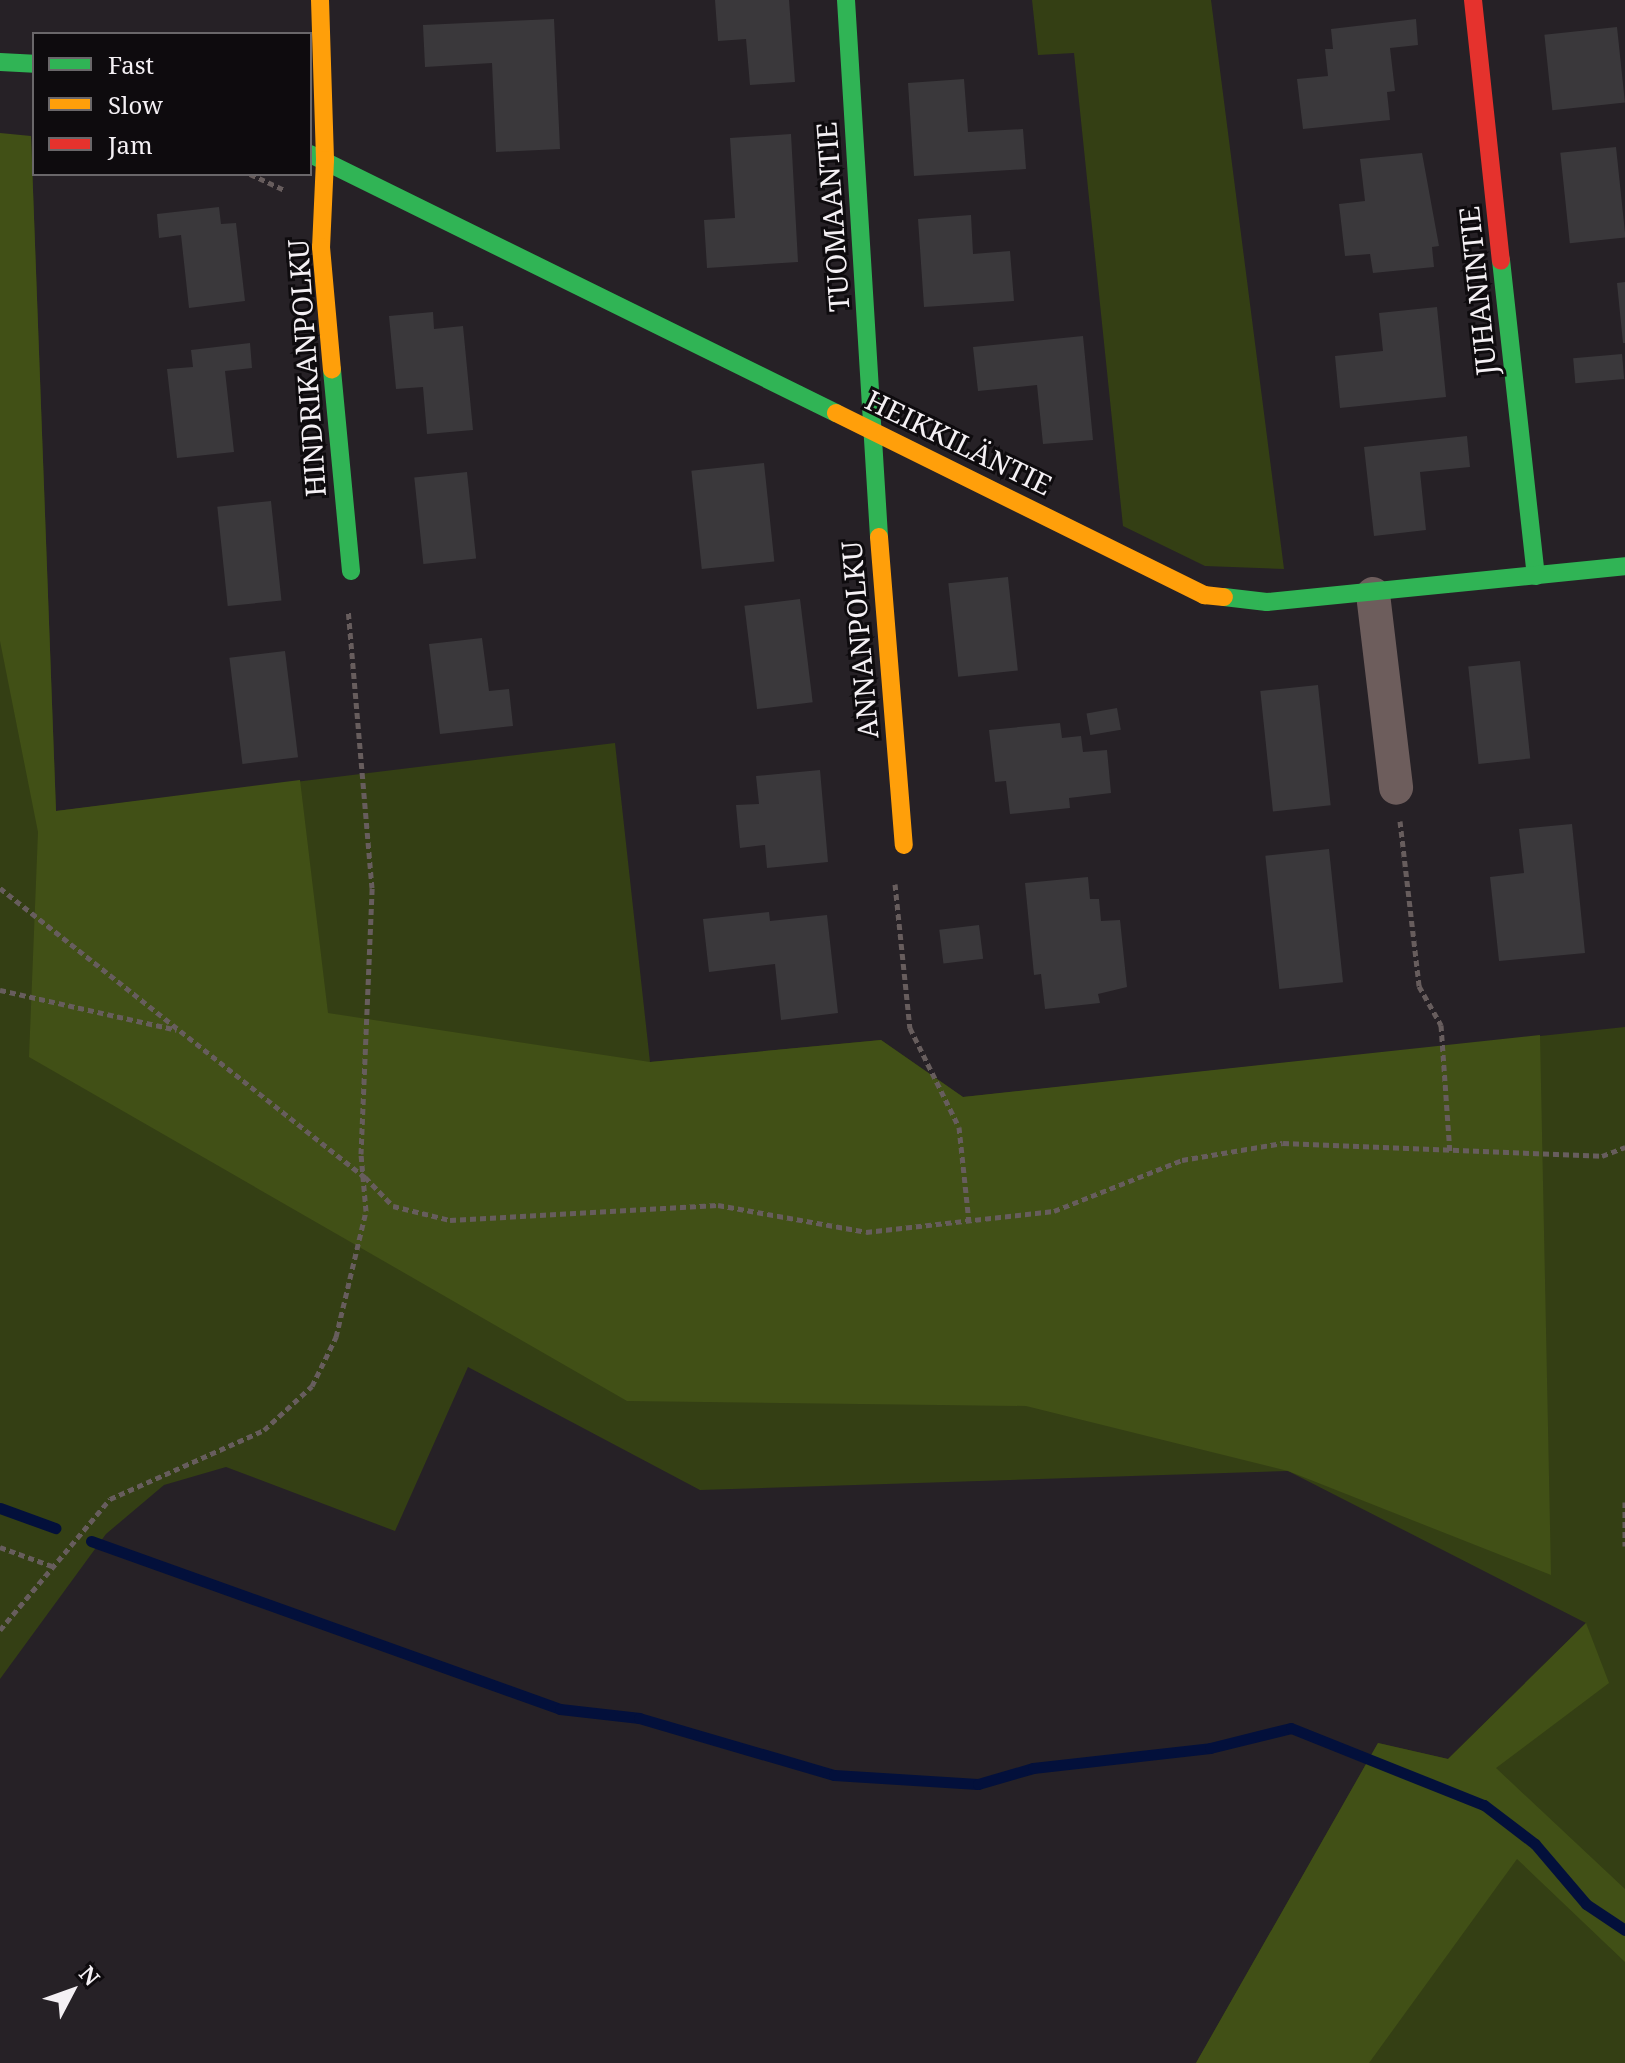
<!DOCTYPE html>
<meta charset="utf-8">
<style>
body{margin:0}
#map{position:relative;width:1625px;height:2063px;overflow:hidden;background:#262126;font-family:"Noto Serif",serif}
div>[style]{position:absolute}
.green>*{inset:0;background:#343f14}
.forest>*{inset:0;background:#415016}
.stream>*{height:11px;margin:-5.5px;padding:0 5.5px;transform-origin:5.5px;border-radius:5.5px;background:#03103b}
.building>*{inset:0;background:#3a383b;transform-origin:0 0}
.path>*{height:5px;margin-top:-2.5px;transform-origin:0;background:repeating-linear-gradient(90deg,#675d5d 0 6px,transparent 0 10px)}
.street>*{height:34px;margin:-17px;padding:0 17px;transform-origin:17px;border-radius:17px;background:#6d5d5c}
.fast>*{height:18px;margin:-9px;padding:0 9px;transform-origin:9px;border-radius:9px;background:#30b455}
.slow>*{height:18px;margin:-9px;padding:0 9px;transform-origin:9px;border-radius:9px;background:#ff9f0a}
.jam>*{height:18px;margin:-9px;padding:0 9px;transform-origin:9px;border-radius:9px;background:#e5322d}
span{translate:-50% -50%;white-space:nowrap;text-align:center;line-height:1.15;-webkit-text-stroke:6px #0e0b0e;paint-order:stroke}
.street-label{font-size:28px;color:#f4f0f4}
.legend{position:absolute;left:32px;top:32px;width:280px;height:144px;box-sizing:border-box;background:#0e0b0e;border:2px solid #6a676a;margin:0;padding:10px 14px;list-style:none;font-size:24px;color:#f4f0f4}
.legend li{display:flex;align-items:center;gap:16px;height:40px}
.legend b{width:40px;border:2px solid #6a676a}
.north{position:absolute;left:32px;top:1951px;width:80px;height:80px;-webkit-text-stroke:6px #0e0b0e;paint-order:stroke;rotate:49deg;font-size:22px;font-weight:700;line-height:32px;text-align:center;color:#f4f0f4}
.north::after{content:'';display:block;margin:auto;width:28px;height:36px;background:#f4f0f4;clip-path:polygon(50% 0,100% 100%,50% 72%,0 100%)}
</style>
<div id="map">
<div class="green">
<div style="clip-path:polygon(1032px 0,1211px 0,1284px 569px,1205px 566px,1123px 526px,1074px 53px,1038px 55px)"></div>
<div style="clip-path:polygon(31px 136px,56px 811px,615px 743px,650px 1062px,881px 1040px,963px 1097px,1625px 1027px,1625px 2063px,1196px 2063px,1378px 1743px,1448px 1759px,1586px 1623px,1288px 1471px,700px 1490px,468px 1367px,395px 1531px,226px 1467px,164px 1485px,106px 1534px,0 1679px,0 138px)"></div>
</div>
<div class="forest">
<div style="clip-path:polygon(0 133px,31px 136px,56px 811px,300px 780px,328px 1013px,650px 1062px,881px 1040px,963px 1097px,1540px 1035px,1551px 1575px,1288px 1471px,1026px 1406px,627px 1401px,29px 1057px,38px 832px,0 641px)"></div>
<div style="clip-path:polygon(1586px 1623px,1609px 1683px,1496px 1768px,1625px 1889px,1625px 1962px,1517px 1859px,1369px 2063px,1196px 2063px,1378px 1743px,1448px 1759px)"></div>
</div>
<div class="stream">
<div style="left:0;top:1508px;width:59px;rotate:20deg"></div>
<div style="left:91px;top:1541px;width:498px;rotate:19.7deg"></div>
<div style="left:560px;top:1709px;width:80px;rotate:6.5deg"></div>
<div style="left:639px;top:1718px;width:203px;rotate:16.3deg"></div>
<div style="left:834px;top:1775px;width:144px;rotate:3.6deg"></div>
<div style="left:978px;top:1784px;width:57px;rotate:-16.2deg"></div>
<div style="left:1033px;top:1768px;width:178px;rotate:-6.4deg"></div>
<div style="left:1210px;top:1748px;width:83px;rotate:-13.9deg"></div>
<div style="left:1291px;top:1728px;width:208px;rotate:21.8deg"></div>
<div style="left:1484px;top:1805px;width:64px;rotate:37.4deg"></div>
<div style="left:1535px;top:1844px;width:79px;rotate:49.6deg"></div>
<div style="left:1586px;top:1904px;width:47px;rotate:33.7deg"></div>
</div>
<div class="building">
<div style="clip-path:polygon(715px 0,789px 0,795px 82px,750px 85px,746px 39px,718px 41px)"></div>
<div style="clip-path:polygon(554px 19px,560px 149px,496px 152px,492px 63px,425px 67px,423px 25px)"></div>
<div style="clip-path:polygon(1416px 19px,1418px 45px,1390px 48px,1395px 91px,1387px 92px,1390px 120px,1303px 129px,1297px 79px,1328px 76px,1325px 49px,1333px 49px,1331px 29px)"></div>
<div style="left:1617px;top:27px;width:76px;height:73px;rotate:84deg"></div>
<div style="clip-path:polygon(964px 79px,968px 132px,1023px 129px,1026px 169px,914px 176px,908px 83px)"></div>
<div style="clip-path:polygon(791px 134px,798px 262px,707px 268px,704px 220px,735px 218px,730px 138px)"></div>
<div style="left:1616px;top:147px;width:91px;height:56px;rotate:84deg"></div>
<div style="clip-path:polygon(1422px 153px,1439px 246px,1432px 247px,1434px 267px,1373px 273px,1370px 254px,1345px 256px,1339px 204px,1365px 201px,1360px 159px)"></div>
<div style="clip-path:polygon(219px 207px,221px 224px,236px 223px,245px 301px,189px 308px,181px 235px,159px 238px,157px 214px)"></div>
<div style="clip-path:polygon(971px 215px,973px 254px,1010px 251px,1014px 301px,924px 307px,918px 219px)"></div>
<div style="clip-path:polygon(1625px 282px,1625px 343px,1623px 343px,1617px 283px)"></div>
<div style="clip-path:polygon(1437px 307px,1446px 397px,1340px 408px,1335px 356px,1383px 351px,1379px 313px)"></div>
<div style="clip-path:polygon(433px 312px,434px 329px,463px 326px,473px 430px,427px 434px,423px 387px,396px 389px,389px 316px)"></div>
<div style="clip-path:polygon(1083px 336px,1093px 440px,1043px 444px,1037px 385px,978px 391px,973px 347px)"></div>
<div style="clip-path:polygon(250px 343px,252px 368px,225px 371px,234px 452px,177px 458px,167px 369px,193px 367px,191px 350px)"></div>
<div style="left:1622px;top:354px;width:25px;height:49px;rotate:85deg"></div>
<div style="clip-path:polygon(1467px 436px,1470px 467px,1420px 472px,1426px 530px,1374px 536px,1364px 447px)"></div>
<div style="left:764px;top:463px;width:99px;height:73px;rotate:84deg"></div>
<div style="left:467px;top:472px;width:87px;height:53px;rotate:84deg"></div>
<div style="left:271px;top:501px;width:100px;height:54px;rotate:84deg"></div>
<div style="left:1008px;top:577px;width:94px;height:60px;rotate:84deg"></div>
<div style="left:800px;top:599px;width:104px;height:56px;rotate:83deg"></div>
<div style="clip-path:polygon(482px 638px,489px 691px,509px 689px,513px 726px,440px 734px,429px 644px)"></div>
<div style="left:285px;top:651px;width:107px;height:56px;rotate:83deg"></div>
<div style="left:1520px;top:661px;width:98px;height:52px;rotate:84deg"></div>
<div style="left:1318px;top:685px;width:121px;height:58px;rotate:84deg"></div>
<div style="left:1117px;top:708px;width:22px;height:31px;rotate:80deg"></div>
<div style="clip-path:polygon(1060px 723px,1062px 738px,1081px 736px,1083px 752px,1107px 750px,1111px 793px,1069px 798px,1070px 808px,1010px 814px,1006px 781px,995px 782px,989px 730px)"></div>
<div style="clip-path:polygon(820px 770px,828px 862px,767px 868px,765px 845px,740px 848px,736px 805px,759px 804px,756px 776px)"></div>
<div style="clip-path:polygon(1572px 824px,1585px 953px,1499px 961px,1490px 877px,1524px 873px,1519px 829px)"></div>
<div style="left:1329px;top:849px;width:134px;height:64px;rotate:84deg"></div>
<div style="clip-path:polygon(1088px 877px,1090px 899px,1099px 899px,1101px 921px,1120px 920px,1127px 987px,1098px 994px,1100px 1003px,1045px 1009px,1041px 974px,1034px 975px,1025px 883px)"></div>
<div style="clip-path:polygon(769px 912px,770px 921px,827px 915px,838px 1013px,781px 1020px,775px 964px,709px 972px,703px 919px)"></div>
<div style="left:979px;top:925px;width:34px;height:40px;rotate:83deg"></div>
</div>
<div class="path">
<div style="left:250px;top:174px;width:38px;rotate:25deg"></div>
<div style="left:1400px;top:821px;width:166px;rotate:83.4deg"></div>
<div style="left:1419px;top:986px;width:45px;rotate:60.6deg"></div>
<div style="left:1441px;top:1025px;width:128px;rotate:86deg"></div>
<div style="left:895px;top:884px;width:145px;rotate:84.1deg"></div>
<div style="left:910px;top:1028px;width:110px;rotate:63.7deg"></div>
<div style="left:959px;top:1127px;width:96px;rotate:84deg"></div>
<div style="left:0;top:888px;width:466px;rotate:38.4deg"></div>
<div style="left:365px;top:1177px;width:40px;rotate:46deg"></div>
<div style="left:393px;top:1206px;width:59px;rotate:13.8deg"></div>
<div style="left:450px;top:1220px;width:268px;rotate:-3.2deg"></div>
<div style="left:718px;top:1205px;width:150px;rotate:10.3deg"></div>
<div style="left:866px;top:1232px;width:189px;rotate:-6.4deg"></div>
<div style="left:1054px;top:1211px;width:138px;rotate:-21.7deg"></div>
<div style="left:1182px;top:1160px;width:102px;rotate:-9.6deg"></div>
<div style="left:1283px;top:1143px;width:319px;rotate:2.3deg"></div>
<div style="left:1602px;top:1156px;width:25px;rotate:-21deg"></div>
<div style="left:0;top:990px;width:181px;rotate:12.7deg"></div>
<div style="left:1625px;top:1502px;width:44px;rotate:90deg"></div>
<div style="left:0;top:1547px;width:55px;rotate:20.1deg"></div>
<div style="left:0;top:1630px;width:171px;rotate:-50deg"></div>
<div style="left:110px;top:1499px;width:169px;rotate:-24.1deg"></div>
<div style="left:264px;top:1430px;width:65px;rotate:-42.5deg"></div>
<div style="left:312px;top:1386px;width:55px;rotate:-63.9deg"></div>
<div style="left:336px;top:1337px;width:130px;rotate:-76.6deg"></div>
<div style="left:366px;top:1211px;width:57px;rotate:-95deg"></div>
<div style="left:361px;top:1154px;width:266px;rotate:-87.6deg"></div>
<div style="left:372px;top:888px;width:279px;rotate:-94.9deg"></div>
</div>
<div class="street">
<div style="left:1373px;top:594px;width:195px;rotate:83.2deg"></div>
</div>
<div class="fast">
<div style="left:846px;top:0;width:538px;rotate:86.48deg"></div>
<div style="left:0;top:62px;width:34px;rotate:3deg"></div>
<div style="left:310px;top:154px;width:586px;rotate:26.22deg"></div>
<div style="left:1501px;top:260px;width:318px;rotate:83.7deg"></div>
<div style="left:332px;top:370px;width:202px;rotate:84.6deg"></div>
<div style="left:1224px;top:597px;width:43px;rotate:6.6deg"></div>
<div style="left:1267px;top:602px;width:360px;rotate:-5.7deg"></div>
</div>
<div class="slow">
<div style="left:320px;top:0;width:160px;rotate:88.2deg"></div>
<div style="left:325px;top:160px;width:87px;rotate:92.6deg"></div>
<div style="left:321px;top:247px;width:123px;rotate:84.9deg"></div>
<div style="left:836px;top:413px;width:411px;rotate:26.3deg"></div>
<div style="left:1204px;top:595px;width:20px;rotate:6deg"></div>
<div style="left:879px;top:537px;width:309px;rotate:85.4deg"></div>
</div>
<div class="jam">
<div style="left:1473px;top:0;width:262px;rotate:83.9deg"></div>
</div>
<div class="street-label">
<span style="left:832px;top:217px;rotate:-94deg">TUOMAANTIE</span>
<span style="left:1477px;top:291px;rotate:-96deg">JUHANINTIE</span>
<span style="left:306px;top:368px;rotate:-94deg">HINDRIKANPOLKU</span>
<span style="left:959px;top:442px;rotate:26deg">HEIKKILÄNTIE</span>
<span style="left:859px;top:640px;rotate:-95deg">ANNANPOLKU</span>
</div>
<ul class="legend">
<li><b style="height:10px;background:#30b455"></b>Fast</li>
<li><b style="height:10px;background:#ff9f0a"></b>Slow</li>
<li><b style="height:10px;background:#e5322d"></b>Jam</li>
</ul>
<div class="north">N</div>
</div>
